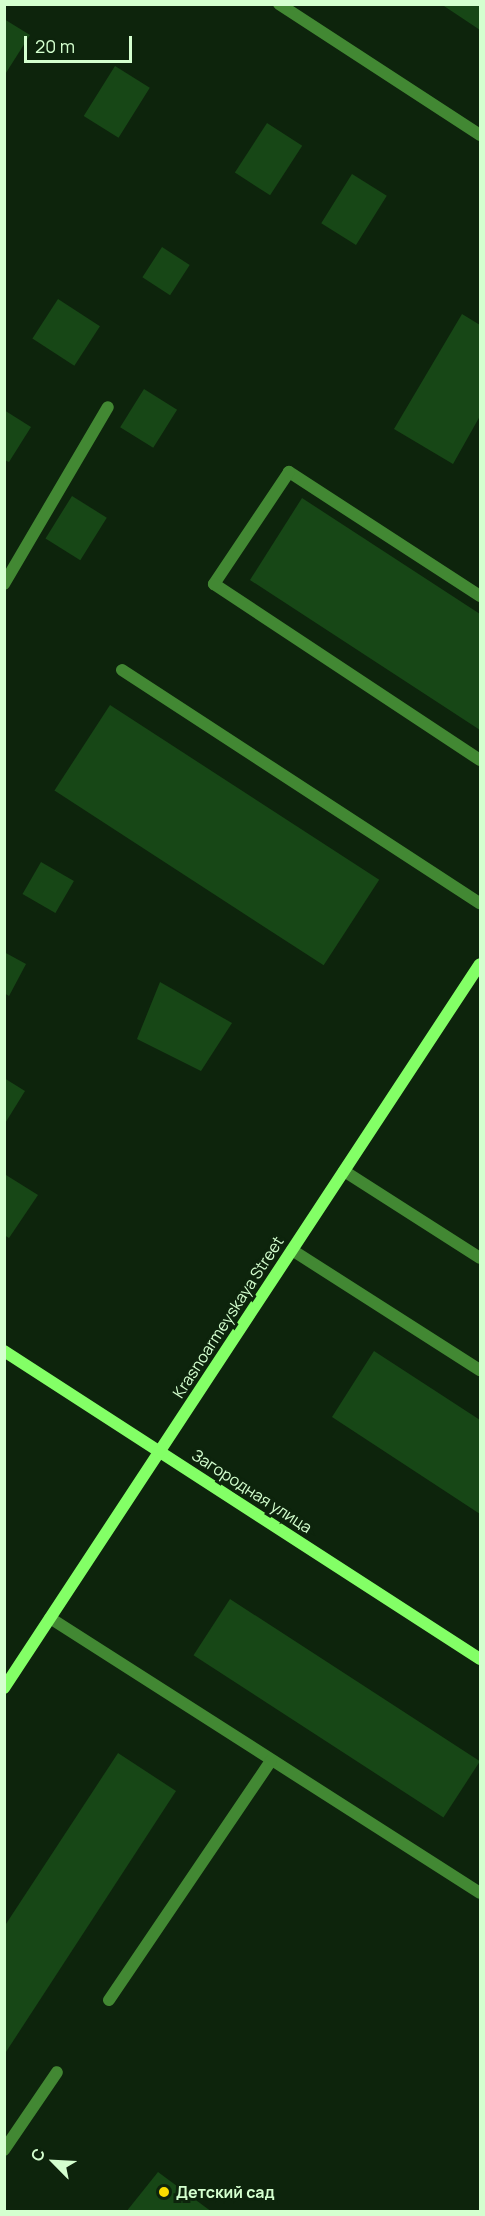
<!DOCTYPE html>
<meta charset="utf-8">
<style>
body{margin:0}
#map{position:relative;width:485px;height:2216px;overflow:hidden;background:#0d240c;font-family:Manrope,sans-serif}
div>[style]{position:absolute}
.building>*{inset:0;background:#174716;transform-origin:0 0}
.lane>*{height:12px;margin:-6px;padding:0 6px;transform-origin:6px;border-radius:6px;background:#428833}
.street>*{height:12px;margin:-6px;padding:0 6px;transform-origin:6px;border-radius:6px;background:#428833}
.secondary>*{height:12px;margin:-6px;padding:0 6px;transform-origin:6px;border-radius:6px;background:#83ff66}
.dots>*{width:16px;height:16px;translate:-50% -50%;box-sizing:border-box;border:3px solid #0d240c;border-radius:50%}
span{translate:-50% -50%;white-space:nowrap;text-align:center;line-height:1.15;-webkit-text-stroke:6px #0d240c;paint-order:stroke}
.street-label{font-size:16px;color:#d4ffcf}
.poi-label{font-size:16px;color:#d4ffcf;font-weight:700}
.left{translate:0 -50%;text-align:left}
.frame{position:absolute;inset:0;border:6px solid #d4ffcf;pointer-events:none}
.north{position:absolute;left:24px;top:2132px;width:60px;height:60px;-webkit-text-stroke:4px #0d240c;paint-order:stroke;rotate:294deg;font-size:16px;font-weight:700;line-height:24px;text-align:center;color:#d4ffcf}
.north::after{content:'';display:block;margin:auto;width:21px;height:27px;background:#d4ffcf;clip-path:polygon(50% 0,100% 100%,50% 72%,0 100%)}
.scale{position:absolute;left:24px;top:36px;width:108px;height:27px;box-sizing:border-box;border:3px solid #d4ffcf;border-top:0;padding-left:8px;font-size:18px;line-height:21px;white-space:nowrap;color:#d4ffcf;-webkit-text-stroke:4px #0d240c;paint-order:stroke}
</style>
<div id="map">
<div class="building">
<div style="clip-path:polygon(441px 4px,480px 4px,480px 30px)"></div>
<div style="clip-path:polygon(4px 19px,30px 35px,4px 76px)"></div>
<div style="left:115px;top:66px;width:41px;height:59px;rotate:32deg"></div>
<div style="left:267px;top:123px;width:42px;height:59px;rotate:33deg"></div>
<div style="left:352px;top:174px;width:41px;height:58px;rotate:32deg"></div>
<div style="left:162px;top:247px;width:33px;height:36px;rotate:33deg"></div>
<div style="left:58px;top:299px;width:50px;height:47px;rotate:33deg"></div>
<div style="clip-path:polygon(462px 314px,480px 325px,480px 416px,453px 464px,394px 429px)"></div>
<div style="left:144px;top:389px;width:39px;height:45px;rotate:32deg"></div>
<div style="clip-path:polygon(4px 410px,31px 427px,9px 462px,4px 460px)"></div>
<div style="left:72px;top:496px;width:41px;height:50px;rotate:32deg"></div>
<div style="clip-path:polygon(302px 498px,480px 614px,480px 730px,250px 580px)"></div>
<div style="left:110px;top:705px;width:321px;height:102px;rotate:33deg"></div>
<div style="left:41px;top:862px;width:38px;height:37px;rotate:30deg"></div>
<div style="clip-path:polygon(4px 952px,26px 964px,9px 996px,4px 993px)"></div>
<div style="clip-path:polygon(160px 982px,232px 1023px,201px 1071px,137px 1039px)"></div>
<div style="clip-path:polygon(4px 1078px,25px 1091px,4px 1125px)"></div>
<div style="clip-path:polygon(6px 1175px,38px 1195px,9px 1238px,4px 1235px)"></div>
<div style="clip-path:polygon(374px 1351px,480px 1420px,480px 1514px,332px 1417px)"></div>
<div style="left:230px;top:1599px;width:298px;height:67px;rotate:33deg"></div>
<div style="clip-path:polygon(118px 1753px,176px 1791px,4px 2055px,4px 1927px)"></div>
<div style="clip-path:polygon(158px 2172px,212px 2212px,126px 2212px)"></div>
</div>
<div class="lane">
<div style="left:4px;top:584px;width:205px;rotate:-59.6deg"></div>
<div style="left:480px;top:596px;width:228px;rotate:-147deg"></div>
<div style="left:289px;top:472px;width:135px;rotate:123.8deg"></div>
<div style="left:214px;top:584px;width:319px;rotate:33.5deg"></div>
<div style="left:122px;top:670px;width:427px;rotate:33.1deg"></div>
<div style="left:344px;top:1171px;width:161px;rotate:32.6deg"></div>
<div style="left:292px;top:1250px;width:223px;rotate:32.6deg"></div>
<div style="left:50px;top:1618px;width:510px;rotate:32.6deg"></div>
<div style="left:109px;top:2000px;width:289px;rotate:-55.9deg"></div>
<div style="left:4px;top:2150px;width:94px;rotate:-55.8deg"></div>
</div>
<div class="street">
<div style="left:279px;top:4px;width:240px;rotate:33.1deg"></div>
</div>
<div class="secondary">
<div style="left:4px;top:1351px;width:567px;rotate:32.91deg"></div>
<div style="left:4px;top:1688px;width:866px;rotate:-56.68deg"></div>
</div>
<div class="dots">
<div style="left:164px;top:2192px;background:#fadd00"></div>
</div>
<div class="street-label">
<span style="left:228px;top:1317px;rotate:-57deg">Krasnoarmeyskaya Street</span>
<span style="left:252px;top:1491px;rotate:33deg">Загородная улица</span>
</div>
<div class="poi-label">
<span class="left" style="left:176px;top:2192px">Детский сад</span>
</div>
<div class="frame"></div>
<div class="north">С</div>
<div class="scale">20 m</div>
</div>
